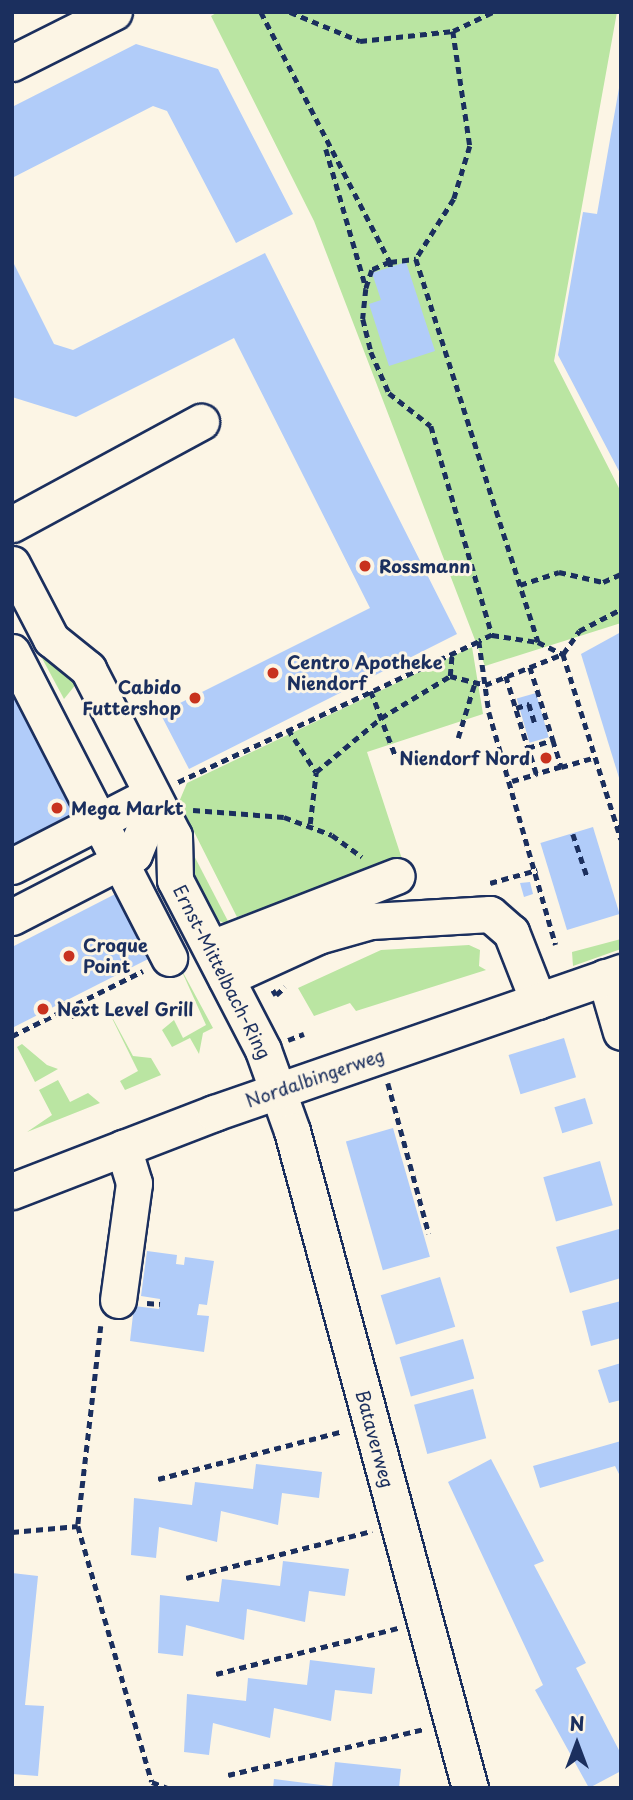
<!DOCTYPE html>
<style>
body{margin:0}
#map{position:relative;width:633px;height:1800px;overflow:hidden;background:#fcf5e5;font-family:"Playpen Sans",sans-serif}
div>[style]{position:absolute}
.green>*{inset:0;background:#bae5a2}
.building>*{inset:0;background:#b1ccf9;transform-origin:0 0}
.path>*{height:4.5px;margin-top:-2.25px;transform-origin:0;background:repeating-linear-gradient(90deg,#1b2f5e 0 7px,transparent 0 12px)}
.roads{filter:drop-shadow(2px 0 #1b2f5e) drop-shadow(-2px 0 #1b2f5e) drop-shadow(0 2px #1b2f5e) drop-shadow(0 -2px #1b2f5e)}
.minor>*{height:35px;margin:-17.5px;padding:0 17.5px;transform-origin:17.5px;border-radius:17.5px;background:#fcf5e5}
.dots>*{width:19px;height:19px;translate:-50% -50%;box-sizing:border-box;border:4px solid #fcf5e5;border-radius:50%}
span{translate:-50% -50%;white-space:nowrap;text-align:center;line-height:1.15;-webkit-text-stroke:6px #fcf5e5;paint-order:stroke}
.poi-label{font-size:18px;color:#1b2f5e;font-weight:700}
.left{translate:0 -50%;text-align:left}
.right{translate:-100% -50%;text-align:right}
.street-label{font-size:18px;color:#1b2f5e}
.frame{position:absolute;inset:0;border:14px solid #1b2f5e;pointer-events:none}
.north{position:absolute;left:542px;top:1709px;width:70px;height:70px;-webkit-text-stroke:5px #fcf5e5;paint-order:stroke;rotate:0deg;font-size:19px;font-weight:700;line-height:28px;text-align:center;color:#1b2f5e}
.north::after{content:'';display:block;margin:auto;width:24px;height:32px;background:#1b2f5e;clip-path:polygon(50% 0,100% 100%,50% 72%,0 100%)}
</style>
<div id="map">
<div class="green">
<div style="clip-path:polygon(218px 12px,617px 12px,554px 361px,621px 492px,621px 623px,485px 666px,314px 221px,211px 16px)"></div>
<div style="clip-path:polygon(36px 647px,71px 672px,77px 683px,64px 699px)"></div>
<div style="clip-path:polygon(472px 647px,483px 714px,367px 752px,402px 859px,237px 917px,179px 802px,187px 783px)"></div>
<div style="clip-path:polygon(188px 844px,230px 925px,214px 919px,181px 853px)"></div>
<div style="clip-path:polygon(621px 939px,621px 949px,573px 966px,572px 952px)"></div>
<div style="clip-path:polygon(469px 945px,480px 950px,479px 966px,486px 970px,356px 1011px,350px 1003px,314px 1016px,298px 988px,381px 950px)"></div>
<div style="clip-path:polygon(179px 965px,213px 1028px,203px 1033px,199px 1054px,190px 1038px,172px 1047px,162px 1030px,174px 1020px,183px 1038px,206px 1025px)"></div>
<div style="clip-path:polygon(105px 1004px,133px 1056px,151px 1058px,161px 1075px,125px 1090px,120px 1081px,138px 1071px)"></div>
<div style="clip-path:polygon(22px 1044px,47px 1065px,58px 1069px,35px 1082px,17px 1047px)"></div>
<div style="clip-path:polygon(58px 1080px,70px 1102px,88px 1093px,100px 1103px,27px 1132px,52px 1115px,39px 1090px)"></div>
</div>
<div class="building">
<div style="clip-path:polygon(136px 44px,218px 69px,293px 214px,236px 243px,167px 111px,153px 106px,12px 178px,12px 107px)"></div>
<div style="clip-path:polygon(619px 88px,621px 88px,621px 475px,558px 355px,583px 212px,597px 214px)"></div>
<div style="clip-path:polygon(265px 253px,457px 634px,189px 769px,160px 713px,370px 608px,234px 338px,76px 417px,12px 397px,12px 260px,54px 344px,73px 350px)"></div>
<div style="clip-path:polygon(406px 262px,435px 351px,389px 366px,369px 304px,381px 300px,372px 273px)"></div>
<div style="clip-path:polygon(621px 632px,621px 780px,620px 781px,581px 654px)"></div>
<div style="clip-path:polygon(12px 669px,83px 808px,12px 845px)"></div>
<div style="left:536px;top:693px;width:46px;height:20px;rotate:74deg"></div>
<div style="left:593px;top:827px;width:91px;height:55px;rotate:73deg"></div>
<div style="clip-path:polygon(530px 882px,533px 894px,524px 897px,520px 883px)"></div>
<div style="clip-path:polygon(125px 889px,158px 954px,12px 1028px,12px 947px)"></div>
<div style="left:564px;top:1038px;width:41px;height:58px;rotate:73deg"></div>
<div style="left:585px;top:1098px;width:27px;height:32px;rotate:73deg"></div>
<div style="left:393px;top:1128px;width:134px;height:49px;rotate:74deg"></div>
<div style="left:600px;top:1161px;width:46px;height:59px;rotate:74deg"></div>
<div style="clip-path:polygon(619px 1229px,621px 1278px,570px 1293px,556px 1247px)"></div>
<div style="clip-path:polygon(147px 1251px,177px 1255px,176px 1264px,184px 1265px,185px 1257px,214px 1261px,207px 1305px,199px 1304px,197px 1315px,209px 1316px,204px 1352px,130px 1341px,134px 1306px,159px 1309px,160px 1299px,141px 1296px)"></div>
<div style="left:440px;top:1277px;width:52px;height:62px;rotate:73deg"></div>
<div style="clip-path:polygon(621px 1301px,621px 1338px,591px 1346px,582px 1311px)"></div>
<div style="left:463px;top:1339px;width:41px;height:66px;rotate:74deg"></div>
<div style="clip-path:polygon(621px 1363px,621px 1400px,609px 1403px,598px 1370px)"></div>
<div style="left:473px;top:1389px;width:51px;height:61px;rotate:75deg"></div>
<div style="clip-path:polygon(621px 1441px,621px 1478px,615px 1466px,540px 1488px,533px 1466px)"></div>
<div style="clip-path:polygon(491px 1459px,544px 1561px,534px 1565px,586px 1663px,576px 1668px,621px 1754px,621px 1771px,589px 1788px,535px 1690px,543px 1685px,448px 1482px)"></div>
<div style="clip-path:polygon(256px 1464px,322px 1472px,319px 1498px,282px 1493px,278px 1525px,221px 1511px,217px 1542px,159px 1527px,156px 1558px,131px 1555px,134px 1498px,192px 1505px,195px 1482px,253px 1489px)"></div>
<div style="clip-path:polygon(283px 1561px,349px 1569px,345px 1596px,309px 1591px,305px 1622px,247px 1609px,244px 1640px,186px 1625px,183px 1656px,158px 1653px,160px 1595px,219px 1602px,222px 1579px,280px 1586px)"></div>
<div style="clip-path:polygon(12px 1573px,38px 1576px,25px 1705px,44px 1706px,38px 1776px,12px 1774px)"></div>
<div style="clip-path:polygon(310px 1660px,375px 1668px,372px 1694px,335px 1690px,331px 1721px,274px 1708px,270px 1738px,213px 1723px,209px 1755px,184px 1752px,187px 1694px,246px 1701px,248px 1678px,307px 1685px)"></div>
<div style="clip-path:polygon(335px 1762px,401px 1769px,399px 1788px,332px 1788px)"></div>
<div style="clip-path:polygon(274px 1779px,329px 1786px,329px 1788px,273px 1788px)"></div>
</div>
<div class="path">
<div style="left:261px;top:12px;width:281px;rotate:62.7deg"></div>
<div style="left:390px;top:262px;width:20px;rotate:156deg"></div>
<div style="left:372px;top:270px;width:20px;rotate:108deg"></div>
<div style="left:366px;top:289px;width:30px;rotate:96deg"></div>
<div style="left:363px;top:319px;width:34px;rotate:76deg"></div>
<div style="left:371px;top:352px;width:45px;rotate:66.3deg"></div>
<div style="left:389px;top:393px;width:53px;rotate:38.2deg"></div>
<div style="left:431px;top:426px;width:218px;rotate:73.7deg"></div>
<div style="left:492px;top:635px;width:47px;rotate:8.7deg"></div>
<div style="left:538px;top:642px;width:28px;rotate:26deg"></div>
<div style="left:563px;top:654px;width:194px;rotate:72.6deg"></div>
<div style="left:290px;top:12px;width:76px;rotate:22.5deg"></div>
<div style="left:360px;top:41px;width:94px;rotate:-6.1deg"></div>
<div style="left:453px;top:31px;width:116px;rotate:81.6deg"></div>
<div style="left:470px;top:146px;width:55px;rotate:106.8deg"></div>
<div style="left:454px;top:199px;width:71px;rotate:122.3deg"></div>
<div style="left:416px;top:259px;width:402px;rotate:72.3deg"></div>
<div style="left:453px;top:31px;width:44px;rotate:-25.4deg"></div>
<div style="left:326px;top:149px;width:145px;rotate:73.9deg"></div>
<div style="left:390px;top:267px;width:5px;rotate:-90deg"></div>
<div style="left:390px;top:262px;width:26px;rotate:-7deg"></div>
<div style="left:520px;top:585px;width:41px;rotate:-18.4deg"></div>
<div style="left:559px;top:572px;width:45px;rotate:12.8deg"></div>
<div style="left:603px;top:582px;width:20px;rotate:-24deg"></div>
<div style="left:492px;top:635px;width:14px;rotate:155deg"></div>
<div style="left:479px;top:641px;width:72px;rotate:82deg"></div>
<div style="left:489px;top:712px;width:242px;rotate:74deg"></div>
<div style="left:530px;top:667px;width:77px;rotate:72.5deg"></div>
<div style="left:450px;top:676px;width:22px;rotate:-85deg"></div>
<div style="left:506px;top:676px;width:75px;rotate:73deg"></div>
<div style="left:371px;top:691px;width:71px;rotate:69.3deg"></div>
<div style="left:516px;top:708px;width:14px;rotate:-17deg"></div>
<div style="left:529px;top:704px;width:21px;rotate:73deg"></div>
<div style="left:288px;top:729px;width:51px;rotate:56.9deg"></div>
<div style="left:458px;top:738px;width:59px;rotate:-73.1deg"></div>
<div style="left:561px;top:767px;width:35px;rotate:-16deg"></div>
<div style="left:512px;top:781px;width:25px;rotate:-16deg"></div>
<div style="left:536px;top:774px;width:27px;rotate:-107deg"></div>
<div style="left:528px;top:748px;width:26px;rotate:-18deg"></div>
<div style="left:553px;top:740px;width:28px;rotate:73deg"></div>
<div style="left:561px;top:767px;width:26px;rotate:164deg"></div>
<div style="left:178px;top:782px;width:332px;rotate:-25.1deg"></div>
<div style="left:193px;top:810px;width:91px;rotate:4.4deg"></div>
<div style="left:284px;top:817px;width:51px;rotate:20.6deg"></div>
<div style="left:332px;top:835px;width:37px;rotate:36deg"></div>
<div style="left:310px;top:824px;width:52px;rotate:-83.4deg"></div>
<div style="left:316px;top:772px;width:85px;rotate:-39.7deg"></div>
<div style="left:381px;top:718px;width:81px;rotate:-31.3deg"></div>
<div style="left:450px;top:676px;width:36px;rotate:14deg"></div>
<div style="left:485px;top:685px;width:84px;rotate:-21.7deg"></div>
<div style="left:563px;top:654px;width:28px;rotate:-55deg"></div>
<div style="left:579px;top:631px;width:47px;rotate:-27.6deg"></div>
<div style="left:573px;top:834px;width:47px;rotate:71.6deg"></div>
<div style="left:490px;top:883px;width:49px;rotate:-15.5deg"></div>
<div style="left:273px;top:990px;width:6px;rotate:59deg"></div>
<div style="left:276px;top:995px;width:12px;rotate:-42deg"></div>
<div style="left:66px;top:1001px;width:19px;rotate:62deg"></div>
<div style="left:12px;top:1036px;width:146px;rotate:-26.4deg"></div>
<div style="left:288px;top:1040px;width:17px;rotate:-21deg"></div>
<div style="left:388px;top:1083px;width:156px;rotate:74.8deg"></div>
<div style="left:147px;top:1303px;width:13px;rotate:4deg"></div>
<div style="left:101px;top:1326px;width:201px;rotate:96.6deg"></div>
<div style="left:78px;top:1526px;width:266px;rotate:73.9deg"></div>
<div style="left:152px;top:1782px;width:17px;rotate:21deg"></div>
<div style="left:158px;top:1479px;width:191px;rotate:-14.5deg"></div>
<div style="left:12px;top:1532px;width:66px;rotate:-5.2deg"></div>
<div style="left:186px;top:1578px;width:192px;rotate:-14.2deg"></div>
<div style="left:216px;top:1674px;width:188px;rotate:-14.2deg"></div>
<div style="left:228px;top:1775px;width:201px;rotate:-13.2deg"></div>
</div>
<div class="roads">
<div class="minor">
<div style="left:12px;top:63px;width:114px;rotate:-26.6deg"></div>
<div style="left:12px;top:524px;width:215px;rotate:-28.4deg"></div>
<div style="left:12px;top:564px;width:85px;rotate:62.5deg"></div>
<div style="left:51px;top:639px;width:48px;rotate:39deg"></div>
<div style="left:88px;top:669px;width:188px;rotate:62.8deg"></div>
<div style="left:174px;top:836px;width:44px;rotate:88.7deg"></div>
<div style="left:175px;top:880px;width:191px;rotate:62.6deg"></div>
<div style="left:263px;top:1050px;width:86px;rotate:70.3deg"></div>
<div style="left:292px;top:1131px;width:681px;rotate:74.84deg"></div>
<div style="left:12px;top:652px;width:344px;rotate:62.8deg"></div>
<div style="left:12px;top:866px;width:157px;rotate:-27.2deg"></div>
<div style="left:12px;top:917px;width:137px;rotate:-27.3deg"></div>
<div style="left:134px;top:854px;width:32px;rotate:-68deg"></div>
<div style="left:211px;top:948px;width:199px;rotate:-21.2deg"></div>
<div style="left:605px;top:977px;width:57px;rotate:73.8deg"></div>
<div style="left:226px;top:978px;width:101px;rotate:-24.5deg"></div>
<div style="left:318px;top:936px;width:55px;rotate:-15.8deg"></div>
<div style="left:371px;top:921px;width:119px;rotate:-3.4deg"></div>
<div style="left:490px;top:914px;width:28px;rotate:41deg"></div>
<div style="left:511px;top:932px;width:74px;rotate:68.6deg"></div>
<div style="left:12px;top:1191px;width:217px;rotate:-21.1deg"></div>
<div style="left:214px;top:1113px;width:431px;rotate:-19.1deg"></div>
<div style="left:118px;top:1300px;width:118px;rotate:-82.2deg"></div>
<div style="left:134px;top:1183px;width:37px;rotate:-107deg"></div>
</div>
</div>
<div class="dots">
<div style="left:365px;top:566px;background:#c8321e"></div>
<div style="left:273px;top:673px;background:#c8321e"></div>
<div style="left:195px;top:698px;background:#c8321e"></div>
<div style="left:546px;top:758px;background:#c8321e"></div>
<div style="left:57px;top:808px;background:#c8321e"></div>
<div style="left:69px;top:956px;background:#c8321e"></div>
<div style="left:43px;top:1009px;background:#c8321e"></div>
</div>
<div class="poi-label">
<span class="left" style="left:379px;top:566px">Rossmann</span>
<span class="left" style="left:287px;top:673px">Centro Apotheke<br>Niendorf</span>
<span class="right" style="left:181px;top:698px">Cabido<br>Futtershop</span>
<span class="right" style="left:530px;top:758px">Niendorf Nord</span>
<span class="left" style="left:71px;top:808px">Mega Markt</span>
<span class="left" style="left:83px;top:956px">Croque<br>Point</span>
<span class="left" style="left:57px;top:1009px">Next Level Grill</span>
</div>
<div class="street-label">
<span style="left:222px;top:972px;rotate:63deg">Ernst-Mittelbach-Ring</span>
<span style="left:315px;top:1078px;rotate:-19deg">Nordalbingerweg</span>
<span style="left:375px;top:1439px;rotate:75deg">Bataverweg</span>
</div>
<div class="frame"></div>
<div class="north">N</div>
</div>
